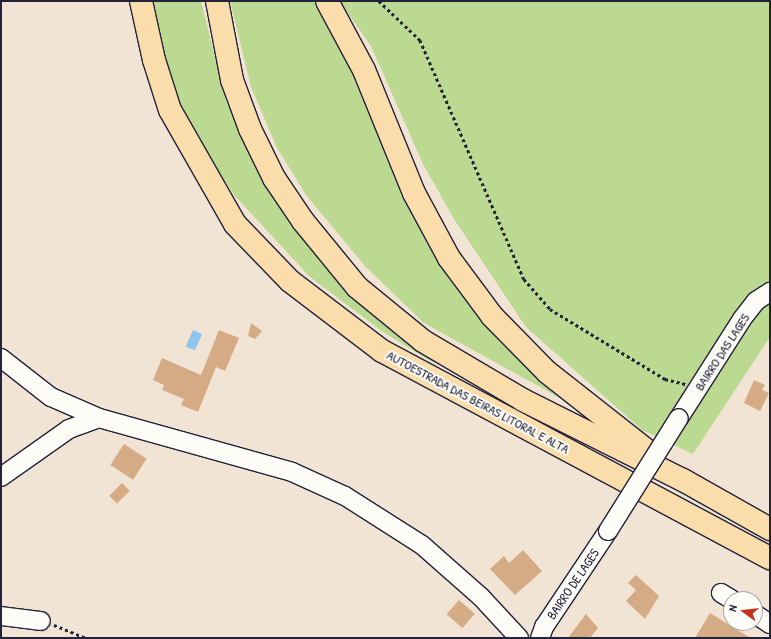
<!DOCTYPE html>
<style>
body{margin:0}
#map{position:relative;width:771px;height:639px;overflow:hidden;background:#f1e4d5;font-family:"Patrick Hand",sans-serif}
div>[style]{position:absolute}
.green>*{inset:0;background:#bbd991}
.water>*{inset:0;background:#90c6ee;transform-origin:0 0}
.building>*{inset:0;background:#d5ab86;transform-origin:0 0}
.path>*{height:2.5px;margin-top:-1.25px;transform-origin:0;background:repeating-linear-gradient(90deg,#22223b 0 3px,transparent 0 6px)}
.roads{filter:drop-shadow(1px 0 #22223b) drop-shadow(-1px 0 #22223b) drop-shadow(0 1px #22223b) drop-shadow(0 -1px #22223b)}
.minor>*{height:18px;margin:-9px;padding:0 9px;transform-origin:9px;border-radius:9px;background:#fdfcf7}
.highway>*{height:22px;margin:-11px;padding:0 11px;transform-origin:11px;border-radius:11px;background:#faddab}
.bridges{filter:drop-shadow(1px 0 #22223b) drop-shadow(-1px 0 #22223b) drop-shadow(0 1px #22223b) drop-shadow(0 -1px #22223b)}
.minor-bridge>*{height:18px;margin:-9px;padding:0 9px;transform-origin:9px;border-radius:9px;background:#fdfcf7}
span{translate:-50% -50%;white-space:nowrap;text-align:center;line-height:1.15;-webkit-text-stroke:4px #fdfcf7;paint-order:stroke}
.street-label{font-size:13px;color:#22223b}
.frame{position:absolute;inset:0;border:2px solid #22223b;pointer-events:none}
.north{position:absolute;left:723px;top:591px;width:40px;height:40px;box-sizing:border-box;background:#fdfcf7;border:1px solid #a5a5ac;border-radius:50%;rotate:285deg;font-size:11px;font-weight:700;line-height:16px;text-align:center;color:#22223b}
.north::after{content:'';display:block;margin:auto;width:14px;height:18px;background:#c8321e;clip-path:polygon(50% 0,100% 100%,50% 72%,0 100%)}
</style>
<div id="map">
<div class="green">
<div style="clip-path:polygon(149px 1px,201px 1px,226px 101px,265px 178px,328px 268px,437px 365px,383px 332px,310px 277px,234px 195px,181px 112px,159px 48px)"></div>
<div style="clip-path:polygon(230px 1px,317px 1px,355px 68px,423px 230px,446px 274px,483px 317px,578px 408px,424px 323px,365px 266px,306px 195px,277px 148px,251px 87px)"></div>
<div style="clip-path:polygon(339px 1px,770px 1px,770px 337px,693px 454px,642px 430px,526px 327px,454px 219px,423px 164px,371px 46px)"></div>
</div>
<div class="water">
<div style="left:193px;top:330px;width:10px;height:18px;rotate:24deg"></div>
</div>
<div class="building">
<div style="clip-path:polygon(251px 323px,262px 331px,255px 339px,248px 336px)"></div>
<div style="clip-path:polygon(219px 330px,239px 338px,225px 371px,216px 367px,198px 412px,181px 405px,184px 399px,162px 390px,164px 385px,153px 380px,162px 358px,201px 375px)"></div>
<div style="clip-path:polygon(754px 380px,765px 385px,762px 390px,769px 393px,760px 411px,744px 403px)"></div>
<div style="left:124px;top:444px;width:27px;height:25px;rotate:33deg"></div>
<div style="left:122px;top:483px;width:11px;height:18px;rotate:45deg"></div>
<div style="clip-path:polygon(523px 550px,542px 571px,515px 595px,490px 569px,504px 556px,509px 563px)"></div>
<div style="clip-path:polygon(636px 575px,659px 596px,645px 619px,626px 601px,636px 590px,628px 583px)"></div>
<div style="left:459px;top:600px;width:21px;height:19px;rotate:41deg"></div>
<div style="clip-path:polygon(710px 613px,737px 630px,751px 638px,695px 638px)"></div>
<div style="clip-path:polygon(586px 614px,598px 628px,590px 638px,568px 638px)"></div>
</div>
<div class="path">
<div style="left:379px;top:1px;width:57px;rotate:43.6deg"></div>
<div style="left:420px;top:40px;width:261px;rotate:66.5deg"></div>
<div style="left:524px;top:279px;width:40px;rotate:49deg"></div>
<div style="left:550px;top:309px;width:135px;rotate:31.3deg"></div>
<div style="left:665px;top:379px;width:21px;rotate:14deg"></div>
<div style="left:54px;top:625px;width:35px;rotate:22deg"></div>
</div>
<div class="roads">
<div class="minor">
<div style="left:1px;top:358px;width:63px;rotate:38deg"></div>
<div style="left:51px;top:397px;width:52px;rotate:23.6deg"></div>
<div style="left:99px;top:418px;width:200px;rotate:15.6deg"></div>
<div style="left:292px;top:472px;width:58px;rotate:24.4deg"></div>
<div style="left:345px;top:496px;width:91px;rotate:32.5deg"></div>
<div style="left:422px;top:545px;width:79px;rotate:41.4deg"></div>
<div style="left:481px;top:597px;width:56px;rotate:47.2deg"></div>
<div style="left:679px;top:418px;width:117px;rotate:-57.5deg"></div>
<div style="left:742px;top:319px;width:23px;rotate:-52deg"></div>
<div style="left:756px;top:301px;width:17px;rotate:-33deg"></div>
<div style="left:1px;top:477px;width:83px;rotate:-35.2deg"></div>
<div style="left:69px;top:429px;width:32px;rotate:-20deg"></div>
<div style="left:721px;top:593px;width:12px;rotate:31deg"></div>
<div style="left:755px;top:614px;width:18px;rotate:34deg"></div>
<div style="left:1px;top:616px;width:40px;rotate:7.1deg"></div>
<div style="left:540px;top:638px;width:12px;rotate:-70deg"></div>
<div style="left:544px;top:627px;width:115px;rotate:-56.3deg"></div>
</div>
<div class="highway">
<div style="left:141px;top:1px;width:60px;rotate:77.6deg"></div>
<div style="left:154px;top:60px;width:52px;rotate:72.3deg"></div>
<div style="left:170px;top:110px;width:131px;rotate:60.3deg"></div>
<div style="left:235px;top:224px;width:79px;rotate:46deg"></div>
<div style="left:290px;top:281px;width:116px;rotate:37.3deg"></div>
<div style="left:382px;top:351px;width:440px;rotate:28.1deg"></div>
<div style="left:217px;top:1px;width:80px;rotate:79.2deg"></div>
<div style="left:232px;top:80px;width:52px;rotate:69.8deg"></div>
<div style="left:250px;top:129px;width:55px;rotate:63.9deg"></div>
<div style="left:274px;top:178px;width:52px;rotate:56deg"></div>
<div style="left:303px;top:221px;width:85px;rotate:50.7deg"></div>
<div style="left:357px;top:287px;width:85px;rotate:39.3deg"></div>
<div style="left:423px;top:341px;width:116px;rotate:30.5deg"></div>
<div style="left:523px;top:400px;width:179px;rotate:26.6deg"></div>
<div style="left:683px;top:480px;width:100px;rotate:29.4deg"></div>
<div style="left:327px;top:1px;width:78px;rotate:61.8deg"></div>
<div style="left:364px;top:70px;width:133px;rotate:67.9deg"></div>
<div style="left:414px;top:193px;width:74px;rotate:61.7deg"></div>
<div style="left:449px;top:258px;width:72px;rotate:53.4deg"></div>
<div style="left:492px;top:316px;width:78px;rotate:45.5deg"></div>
<div style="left:547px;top:372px;width:131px;rotate:38.2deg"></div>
</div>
</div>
<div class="bridges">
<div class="minor-bridge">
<div style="left:608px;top:531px;width:133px;rotate:-57.9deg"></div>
</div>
</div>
<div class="street-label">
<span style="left:722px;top:352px;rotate:-57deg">BAIRRO DAS LAGES</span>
<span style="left:478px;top:402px;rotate:28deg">AUTOESTRADA DAS BEIRAS LITORAL E ALTA</span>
<span style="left:573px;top:584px;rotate:-56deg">BAIRRO DE LAGES</span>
</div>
<div class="frame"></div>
<div class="north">N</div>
</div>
